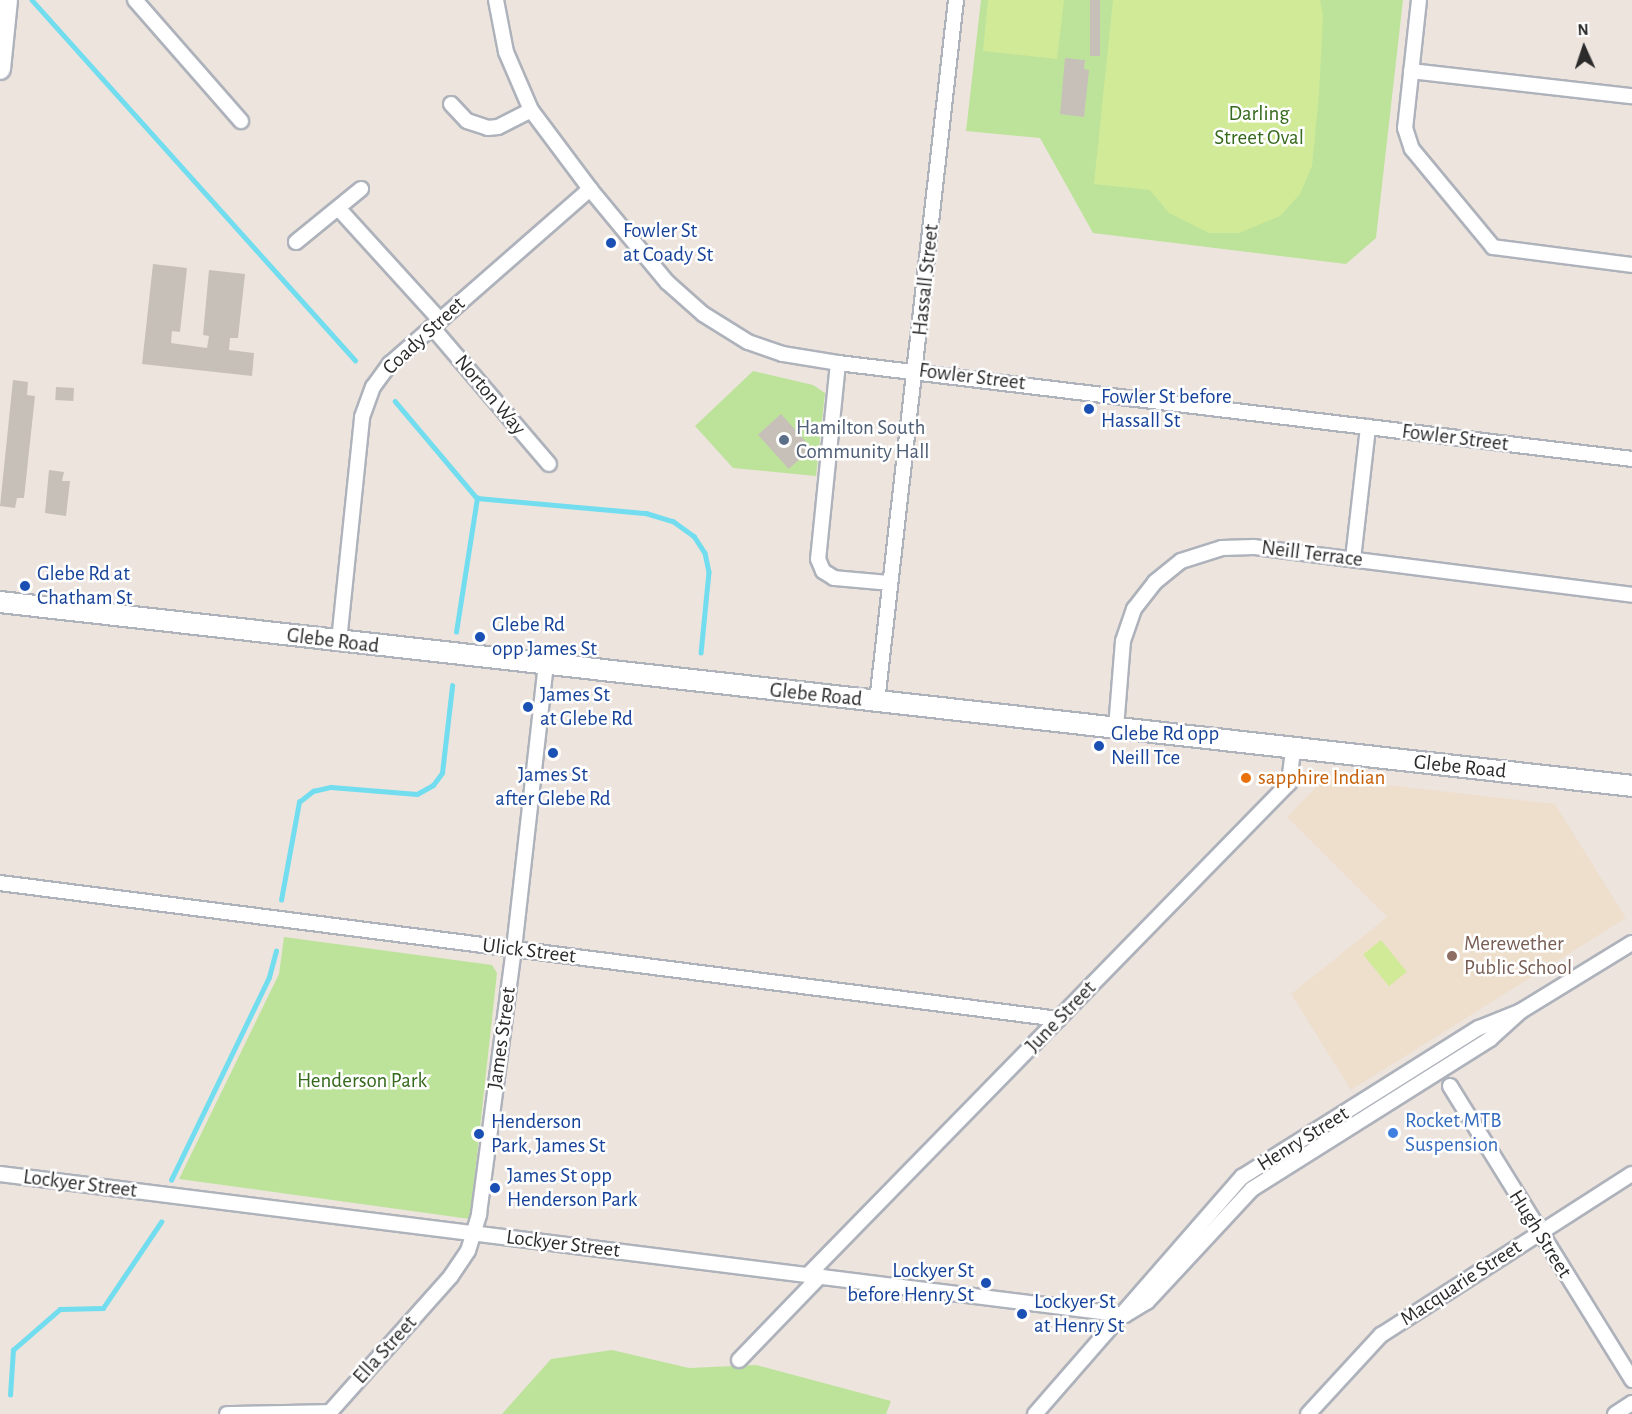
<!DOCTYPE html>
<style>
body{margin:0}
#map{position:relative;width:1632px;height:1414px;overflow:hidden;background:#ede4de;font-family:"Alegreya Sans",sans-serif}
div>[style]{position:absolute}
.education>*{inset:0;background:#eedfcd}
.green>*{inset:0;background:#bde39b}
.pitch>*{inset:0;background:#d1ea97;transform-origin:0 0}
.stream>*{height:4.5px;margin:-2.25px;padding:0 2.25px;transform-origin:2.25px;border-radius:2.25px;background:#72ddee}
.building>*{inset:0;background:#c6c0b9;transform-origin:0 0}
.roads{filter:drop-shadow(2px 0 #aeb2bb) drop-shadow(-2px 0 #aeb2bb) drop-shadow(0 2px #aeb2bb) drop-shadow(0 -2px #aeb2bb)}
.street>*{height:14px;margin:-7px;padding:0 7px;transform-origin:7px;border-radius:7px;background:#fff}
.secondary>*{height:20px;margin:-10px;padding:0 10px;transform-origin:10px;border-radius:10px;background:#fff}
.dots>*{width:16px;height:16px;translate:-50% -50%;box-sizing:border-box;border:3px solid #fff;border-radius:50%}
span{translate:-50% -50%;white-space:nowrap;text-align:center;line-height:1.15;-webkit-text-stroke:5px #fff;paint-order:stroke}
.park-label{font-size:21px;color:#35691b}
.transit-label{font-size:21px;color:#164399}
.left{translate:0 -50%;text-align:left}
.right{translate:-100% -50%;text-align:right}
.street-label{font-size:21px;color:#2b2b2b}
.service-label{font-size:21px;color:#4e5e75}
.food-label{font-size:21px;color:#c56008}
.education-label{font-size:21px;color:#785e54}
.shop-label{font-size:21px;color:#366cbe}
.north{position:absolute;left:1554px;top:18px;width:60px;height:60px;-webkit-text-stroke:4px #fff;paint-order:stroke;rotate:357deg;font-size:16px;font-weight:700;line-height:24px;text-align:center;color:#2b2b2b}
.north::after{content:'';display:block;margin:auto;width:21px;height:27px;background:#2b2b2b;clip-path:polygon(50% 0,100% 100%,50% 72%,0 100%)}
</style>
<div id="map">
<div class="education">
<div style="clip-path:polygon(1325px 778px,1555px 804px,1626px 918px,1351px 1090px,1291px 994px,1387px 917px,1287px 817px)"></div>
</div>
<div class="green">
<div style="clip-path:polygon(981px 0,1403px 0,1376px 238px,1346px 264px,1093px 233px,1040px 138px,966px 131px)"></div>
<div style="clip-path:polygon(753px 371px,813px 385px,825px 393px,816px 476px,733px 468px,695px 426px)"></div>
<div style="clip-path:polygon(284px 937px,492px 965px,497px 973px,470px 1219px,179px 1179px,279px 974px)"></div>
<div style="clip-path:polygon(612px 1350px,689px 1368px,756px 1365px,891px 1401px,886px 1414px,502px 1414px,551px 1359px)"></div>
</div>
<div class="pitch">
<div style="clip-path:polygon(988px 0,1064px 0,1057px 59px,983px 51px)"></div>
<div style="clip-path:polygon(1113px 0,1320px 0,1323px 16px,1319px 94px,1312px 166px,1300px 194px,1280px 216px,1239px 233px,1209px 233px,1169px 213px,1150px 190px,1094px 184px)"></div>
<div style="left:1381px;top:940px;width:41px;height:23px;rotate:51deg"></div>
</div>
<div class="stream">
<div style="left:32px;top:0;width:484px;rotate:48.1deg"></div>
<div style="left:395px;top:401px;width:127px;rotate:49.8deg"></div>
<div style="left:477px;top:498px;width:170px;rotate:5.1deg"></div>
<div style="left:646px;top:513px;width:28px;rotate:17deg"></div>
<div style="left:673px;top:521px;width:26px;rotate:36deg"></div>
<div style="left:694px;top:536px;width:20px;rotate:57deg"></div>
<div style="left:705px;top:553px;width:19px;rotate:78deg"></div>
<div style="left:709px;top:572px;width:81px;rotate:95.6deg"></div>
<div style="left:456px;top:632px;width:136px;rotate:-81.1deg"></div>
<div style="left:281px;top:900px;width:100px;rotate:-79.6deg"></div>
<div style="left:299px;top:802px;width:18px;rotate:-38deg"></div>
<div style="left:313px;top:791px;width:18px;rotate:-13deg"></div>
<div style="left:331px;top:787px;width:86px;rotate:4.7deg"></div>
<div style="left:417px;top:794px;width:18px;rotate:-29deg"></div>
<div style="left:433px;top:785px;width:15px;rotate:-53deg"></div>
<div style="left:442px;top:773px;width:88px;rotate:-83.4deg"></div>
<div style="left:171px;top:1180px;width:225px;rotate:-64.2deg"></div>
<div style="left:269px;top:977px;width:27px;rotate:-75deg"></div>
<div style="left:10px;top:1395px;width:45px;rotate:-86.2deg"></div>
<div style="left:13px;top:1350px;width:62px;rotate:-41.1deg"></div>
<div style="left:60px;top:1309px;width:43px;rotate:-1.3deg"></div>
<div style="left:103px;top:1308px;width:104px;rotate:-56deg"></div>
</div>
<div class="building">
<div style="left:1090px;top:0;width:10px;height:56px"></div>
<div style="clip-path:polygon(1065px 58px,1085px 60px,1084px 69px,1089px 70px,1084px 117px,1060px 114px)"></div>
<div style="clip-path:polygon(153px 264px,187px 268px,180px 332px,172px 331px,171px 343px,207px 348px,209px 336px,203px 335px,209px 270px,245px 274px,238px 338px,230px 338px,229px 350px,254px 353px,252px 376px,142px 364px)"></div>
<div style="clip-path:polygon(13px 380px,28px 382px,27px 395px,35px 396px,24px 498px,17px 498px,15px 508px,0 506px)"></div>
<div style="left:56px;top:387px;width:18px;height:13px;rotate:3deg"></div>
<div style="left:781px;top:414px;width:46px;height:31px;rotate:48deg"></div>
<div style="clip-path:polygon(49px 470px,64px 472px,62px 481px,70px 481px,66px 516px,45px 513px)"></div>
</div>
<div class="roads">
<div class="street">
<div style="left:135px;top:0;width:161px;rotate:48.8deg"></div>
<div style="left:496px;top:0;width:53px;rotate:79.1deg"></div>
<div style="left:506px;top:52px;width:63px;rotate:66.7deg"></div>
<div style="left:531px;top:110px;width:99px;rotate:53.2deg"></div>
<div style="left:590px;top:189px;width:121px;rotate:50.4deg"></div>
<div style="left:667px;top:282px;width:48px;rotate:41.6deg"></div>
<div style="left:703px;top:314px;width:53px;rotate:31.9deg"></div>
<div style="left:748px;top:342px;width:37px;rotate:19deg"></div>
<div style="left:783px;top:354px;width:56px;rotate:9.3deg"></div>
<div style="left:838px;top:363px;width:800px;rotate:6.89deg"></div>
<div style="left:1419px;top:0;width:129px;rotate:96.2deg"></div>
<div style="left:1405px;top:128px;width:22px;rotate:72deg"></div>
<div style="left:1412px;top:149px;width:127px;rotate:50.4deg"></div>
<div style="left:1493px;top:247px;width:140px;rotate:7.4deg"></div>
<div style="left:1411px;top:71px;width:222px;rotate:6.5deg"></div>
<div style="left:451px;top:104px;width:23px;rotate:47deg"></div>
<div style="left:467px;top:121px;width:22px;rotate:18deg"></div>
<div style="left:488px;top:128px;width:10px;rotate:-6deg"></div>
<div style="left:498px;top:127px;width:37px;rotate:-27deg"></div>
<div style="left:339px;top:209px;width:150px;rotate:47.7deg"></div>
<div style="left:296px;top:242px;width:84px;rotate:-39.2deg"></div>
<div style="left:432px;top:327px;width:180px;rotate:49.5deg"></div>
<div style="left:838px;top:363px;width:197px;rotate:95.8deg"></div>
<div style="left:818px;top:559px;width:13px;rotate:67deg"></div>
<div style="left:823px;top:571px;width:13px;rotate:32deg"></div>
<div style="left:834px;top:578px;width:56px;rotate:5.1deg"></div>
<div style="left:1353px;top:559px;width:133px;rotate:-83.5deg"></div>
<div style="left:339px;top:641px;width:225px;rotate:-84.1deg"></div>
<div style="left:362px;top:417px;width:32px;rotate:-70deg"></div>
<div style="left:373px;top:387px;width:29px;rotate:-54deg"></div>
<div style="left:390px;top:364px;width:266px;rotate:-41.2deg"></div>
<div style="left:877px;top:702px;width:706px;rotate:-83.58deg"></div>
<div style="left:1116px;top:728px;width:87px;rotate:-85.4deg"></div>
<div style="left:1123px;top:641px;width:34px;rotate:-71deg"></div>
<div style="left:1134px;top:609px;width:34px;rotate:-52deg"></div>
<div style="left:1155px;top:582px;width:33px;rotate:-39deg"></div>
<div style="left:1181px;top:561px;width:43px;rotate:-17.6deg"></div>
<div style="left:1222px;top:548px;width:32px;rotate:-2deg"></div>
<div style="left:1254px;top:547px;width:381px;rotate:7.2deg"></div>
<div style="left:0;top:883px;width:1067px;rotate:7.32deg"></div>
<div style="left:1450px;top:1086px;width:346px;rotate:58.2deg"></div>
<div style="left:0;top:1174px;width:1134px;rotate:7.14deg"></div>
<div style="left:808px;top:1275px;width:688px;rotate:-45.65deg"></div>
<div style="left:1289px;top:783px;width:35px;rotate:-83deg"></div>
<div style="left:1125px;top:1315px;width:26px;rotate:-31deg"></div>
<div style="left:1147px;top:1302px;width:154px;rotate:-47.1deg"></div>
<div style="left:1252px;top:1189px;width:281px;rotate:-32.2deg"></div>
<div style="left:1490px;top:1039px;width:42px;rotate:-42.1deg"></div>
<div style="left:1521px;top:1011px;width:130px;rotate:-31.5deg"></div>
<div style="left:739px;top:1360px;width:117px;rotate:-46deg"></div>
<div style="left:227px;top:1414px;width:103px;rotate:-1.1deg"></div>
<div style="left:330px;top:1412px;width:182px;rotate:-48.3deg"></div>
<div style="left:451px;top:1276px;width:30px;rotate:-56deg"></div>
<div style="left:468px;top:1251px;width:39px;rotate:-73deg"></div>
<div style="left:479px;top:1214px;width:267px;rotate:-82.5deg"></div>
<div style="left:514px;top:949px;width:286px;rotate:-83.6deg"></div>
<div style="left:1035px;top:1414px;width:315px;rotate:-48.9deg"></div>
<div style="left:1242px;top:1177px;width:280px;rotate:-32.2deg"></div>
<div style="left:1479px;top:1028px;width:45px;rotate:-22deg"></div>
<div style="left:1308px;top:1414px;width:108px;rotate:-47.3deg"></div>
<div style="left:1381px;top:1335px;width:298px;rotate:-32.7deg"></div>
<div style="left:1615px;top:1414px;width:20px;rotate:-33deg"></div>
</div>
<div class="secondary">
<div style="left:0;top:69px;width:69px;rotate:-84.2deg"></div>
<div style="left:0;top:602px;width:1642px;rotate:6.43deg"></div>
</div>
</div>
<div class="dots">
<div style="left:611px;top:243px;background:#1a4fb4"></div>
<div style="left:1089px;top:409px;background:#1a4fb4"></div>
<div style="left:784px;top:440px;background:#5c6f8a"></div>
<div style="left:25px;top:586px;background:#1a4fb4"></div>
<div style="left:480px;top:637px;background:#1a4fb4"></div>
<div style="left:528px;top:707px;background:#1a4fb4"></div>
<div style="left:1099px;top:746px;background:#1a4fb4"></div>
<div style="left:553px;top:753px;background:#1a4fb4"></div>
<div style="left:1246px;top:778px;background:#e8710a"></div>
<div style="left:1452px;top:956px;background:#8d6e63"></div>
<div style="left:1393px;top:1133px;background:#3f7fe0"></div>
<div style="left:479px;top:1134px;background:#1a4fb4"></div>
<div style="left:495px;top:1188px;background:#1a4fb4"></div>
<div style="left:986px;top:1283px;background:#1a4fb4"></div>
<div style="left:1022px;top:1314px;background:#1a4fb4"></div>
</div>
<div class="park-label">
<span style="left:1259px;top:126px">Darling<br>Street Oval</span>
<span style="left:362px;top:1081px">Henderson Park</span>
</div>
<div class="transit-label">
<span class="left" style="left:623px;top:243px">Fowler St<br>at Coady St</span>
<span class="left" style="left:1101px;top:409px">Fowler St before<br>Hassall St</span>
<span class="left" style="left:37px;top:586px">Glebe Rd at<br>Chatham St</span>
<span class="left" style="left:492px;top:637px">Glebe Rd<br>opp James St</span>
<span class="left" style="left:540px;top:707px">James St<br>at Glebe Rd</span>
<span class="left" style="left:1111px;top:746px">Glebe Rd opp<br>Neill Tce</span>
<span style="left:553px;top:787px">James St<br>after Glebe Rd</span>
<span class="left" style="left:491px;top:1134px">Henderson<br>Park, James St</span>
<span class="left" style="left:507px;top:1188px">James St opp<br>Henderson Park</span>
<span class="right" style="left:974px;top:1283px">Lockyer St<br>before Henry St</span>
<span class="left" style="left:1034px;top:1314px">Lockyer St<br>at Henry St</span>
</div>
<div class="street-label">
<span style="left:926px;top:280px;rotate:-84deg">Hassall Street</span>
<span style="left:424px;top:336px;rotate:-43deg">Coady Street</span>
<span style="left:972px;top:377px;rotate:7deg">Fowler Street</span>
<span style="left:490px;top:395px;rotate:50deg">Norton Way</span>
<span style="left:1455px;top:438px;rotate:7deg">Fowler Street</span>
<span style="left:1312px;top:554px;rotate:7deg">Neill Terrace</span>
<span style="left:333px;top:641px;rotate:7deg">Glebe Road</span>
<span style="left:816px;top:695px;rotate:6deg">Glebe Road</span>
<span style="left:1460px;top:767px;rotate:6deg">Glebe Road</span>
<span style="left:529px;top:951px;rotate:7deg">Ulick Street</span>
<span style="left:1061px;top:1017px;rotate:-46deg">June Street</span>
<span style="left:502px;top:1038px;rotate:-82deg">James Street</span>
<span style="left:1303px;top:1139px;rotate:-32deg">Henry Street</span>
<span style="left:80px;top:1184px;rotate:7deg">Lockyer Street</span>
<span style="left:1540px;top:1234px;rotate:58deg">Hugh Street</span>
<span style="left:563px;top:1244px;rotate:7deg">Lockyer Street</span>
<span style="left:1461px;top:1283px;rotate:-33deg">Macquarie Street</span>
<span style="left:385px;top:1350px;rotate:-48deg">Ella Street</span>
</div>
<div class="service-label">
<span class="left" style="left:796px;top:440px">Hamilton South<br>Community Hall</span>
</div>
<div class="food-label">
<span class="left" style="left:1258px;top:778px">sapphire Indian</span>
</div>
<div class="education-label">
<span class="left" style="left:1464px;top:956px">Merewether<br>Public School</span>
</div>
<div class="shop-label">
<span class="left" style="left:1405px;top:1133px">Rocket MTB<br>Suspension</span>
</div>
<div class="north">N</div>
</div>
